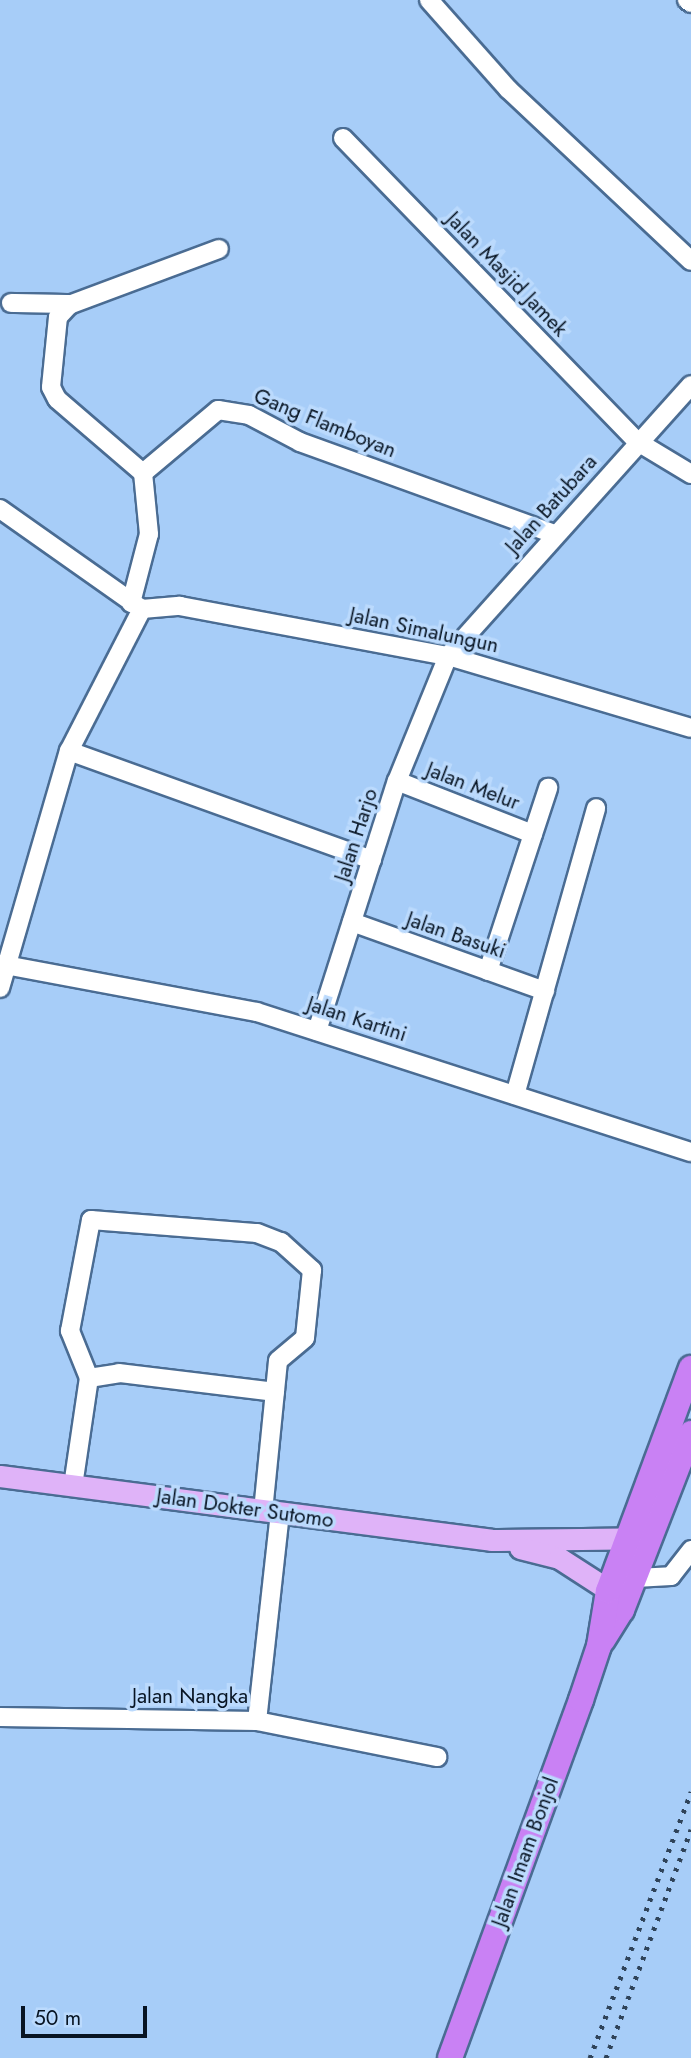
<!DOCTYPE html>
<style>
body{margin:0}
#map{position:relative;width:691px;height:2058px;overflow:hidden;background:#a7cdf8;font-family:Jost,sans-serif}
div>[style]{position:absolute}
.roads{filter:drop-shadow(2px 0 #4a6c93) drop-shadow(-2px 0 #4a6c93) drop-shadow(0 2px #4a6c93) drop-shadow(0 -2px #4a6c93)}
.minor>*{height:18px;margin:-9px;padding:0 9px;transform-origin:9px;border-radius:9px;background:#fff}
.major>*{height:21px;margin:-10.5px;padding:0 10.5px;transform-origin:10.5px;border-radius:10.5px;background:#dfb3f8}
.highway>*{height:24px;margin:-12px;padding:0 12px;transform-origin:12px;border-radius:12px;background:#c981f4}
.rail>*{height:5px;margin-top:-2.5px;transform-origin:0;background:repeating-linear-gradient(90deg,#2f4359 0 3.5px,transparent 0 10.5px)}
span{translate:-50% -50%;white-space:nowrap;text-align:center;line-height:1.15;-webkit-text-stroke:7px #bbdafd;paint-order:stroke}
.street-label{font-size:21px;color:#071423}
.scale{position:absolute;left:21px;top:2006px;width:126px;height:32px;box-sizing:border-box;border:4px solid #071423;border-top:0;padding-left:9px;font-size:21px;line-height:24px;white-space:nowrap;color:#071423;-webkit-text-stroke:5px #bbdafd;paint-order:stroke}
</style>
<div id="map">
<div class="roads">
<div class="minor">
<div style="left:429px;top:0;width:119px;rotate:48.4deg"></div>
<div style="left:508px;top:89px;width:251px;rotate:43.2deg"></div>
<div style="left:687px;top:0;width:5px;rotate:37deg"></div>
<div style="left:343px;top:138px;width:424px;rotate:45.9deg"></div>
<div style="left:638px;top:442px;width:62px;rotate:31.1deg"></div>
<div style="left:11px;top:303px;width:60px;rotate:1deg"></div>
<div style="left:143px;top:473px;width:113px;rotate:-139.3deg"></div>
<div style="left:57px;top:399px;width:13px;rotate:-117deg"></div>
<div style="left:51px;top:387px;width:70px;rotate:-84.3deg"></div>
<div style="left:58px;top:317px;width:16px;rotate:-47deg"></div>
<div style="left:69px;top:305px;width:160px;rotate:-20.5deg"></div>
<div style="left:0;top:509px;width:170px;rotate:35.2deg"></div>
<div style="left:131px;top:603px;width:71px;rotate:-75.4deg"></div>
<div style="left:149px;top:534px;width:61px;rotate:-95.6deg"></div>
<div style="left:143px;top:473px;width:98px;rotate:-40deg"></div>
<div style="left:218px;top:410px;width:31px;rotate:9deg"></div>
<div style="left:249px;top:415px;width:58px;rotate:27.9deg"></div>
<div style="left:300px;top:442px;width:268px;rotate:19.9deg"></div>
<div style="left:142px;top:609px;width:38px;rotate:-5deg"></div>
<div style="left:180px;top:606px;width:273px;rotate:10.6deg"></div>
<div style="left:448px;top:656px;width:253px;rotate:16.5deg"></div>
<div style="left:69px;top:751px;width:322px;rotate:19.8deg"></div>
<div style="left:397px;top:781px;width:146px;rotate:21.3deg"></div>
<div style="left:352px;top:922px;width:205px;rotate:19.7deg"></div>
<div style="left:0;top:964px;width:261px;rotate:10.6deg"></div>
<div style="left:257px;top:1012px;width:456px;rotate:17.9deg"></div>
<div style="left:488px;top:971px;width:193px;rotate:-71.8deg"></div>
<div style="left:0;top:988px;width:247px;rotate:-73.8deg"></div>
<div style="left:69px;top:751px;width:160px;rotate:-62.8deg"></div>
<div style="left:317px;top:1031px;width:262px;rotate:-72.3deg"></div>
<div style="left:397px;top:781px;width:135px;rotate:-67.8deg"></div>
<div style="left:448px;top:656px;width:364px;rotate:-48.1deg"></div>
<div style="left:515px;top:1095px;width:298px;rotate:-74.2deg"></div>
<div style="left:89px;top:1378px;width:51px;rotate:-112deg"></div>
<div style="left:70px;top:1331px;width:113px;rotate:-79.3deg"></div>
<div style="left:91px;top:1220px;width:167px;rotate:4.5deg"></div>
<div style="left:257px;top:1233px;width:26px;rotate:21deg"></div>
<div style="left:281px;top:1242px;width:42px;rotate:42.1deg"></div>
<div style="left:312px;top:1270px;width:68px;rotate:95.9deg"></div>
<div style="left:305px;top:1338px;width:35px;rotate:140deg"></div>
<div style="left:278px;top:1361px;width:151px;rotate:95.7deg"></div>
<div style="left:73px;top:1486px;width:109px;rotate:-81.6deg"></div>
<div style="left:89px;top:1378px;width:30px;rotate:-9deg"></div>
<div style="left:119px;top:1373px;width:157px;rotate:6.9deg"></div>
<div style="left:635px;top:1578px;width:36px;rotate:-3deg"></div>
<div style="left:671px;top:1576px;width:33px;rotate:-52deg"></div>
<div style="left:0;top:1717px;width:257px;rotate:0.9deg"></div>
<div style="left:257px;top:1721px;width:184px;rotate:11.3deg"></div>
<div style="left:257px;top:1721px;width:208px;rotate:-83.7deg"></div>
</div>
<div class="major">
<div style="left:0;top:1476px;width:495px;rotate:7.4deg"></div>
<div style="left:491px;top:1540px;width:153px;rotate:-0.7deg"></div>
<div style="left:520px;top:1548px;width:40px;rotate:14.4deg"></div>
<div style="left:559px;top:1558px;width:74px;rotate:32.8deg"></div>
</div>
<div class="highway">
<div style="left:603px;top:1640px;width:36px;rotate:-58deg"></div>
<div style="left:622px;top:1610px;width:190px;rotate:-68.7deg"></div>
<div style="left:450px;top:2058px;width:381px;rotate:-69.9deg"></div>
<div style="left:581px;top:1700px;width:57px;rotate:-71.6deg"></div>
<div style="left:599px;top:1646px;width:56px;rotate:-80.7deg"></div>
<div style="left:608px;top:1591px;width:238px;rotate:-69.6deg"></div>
</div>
</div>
<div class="rail">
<div style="left:590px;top:2058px;width:285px;rotate:-69.2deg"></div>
<div style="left:606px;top:2058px;width:244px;rotate:-69.6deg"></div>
</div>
<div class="street-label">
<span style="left:507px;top:274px;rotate:46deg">Jalan Masjid Jamek</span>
<span style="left:325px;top:423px;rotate:22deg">Gang Flamboyan</span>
<span style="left:551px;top:504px;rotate:-48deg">Jalan Batubara</span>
<span style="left:424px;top:630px;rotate:12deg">Jalan Simalungun</span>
<span style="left:473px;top:786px;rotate:21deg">Jalan Melur</span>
<span style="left:356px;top:835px;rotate:-72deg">Jalan Harjo</span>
<span style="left:456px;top:935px;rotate:19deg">Jalan Basuki</span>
<span style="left:357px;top:1019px;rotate:18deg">Jalan Kartini</span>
<span style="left:245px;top:1508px;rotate:8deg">Jalan Dokter Sutomo</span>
<span style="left:190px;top:1696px">Jalan Nangka</span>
<span style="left:525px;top:1852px;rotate:-70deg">Jalan Imam Bonjol</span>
</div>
<div class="scale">50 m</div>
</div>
